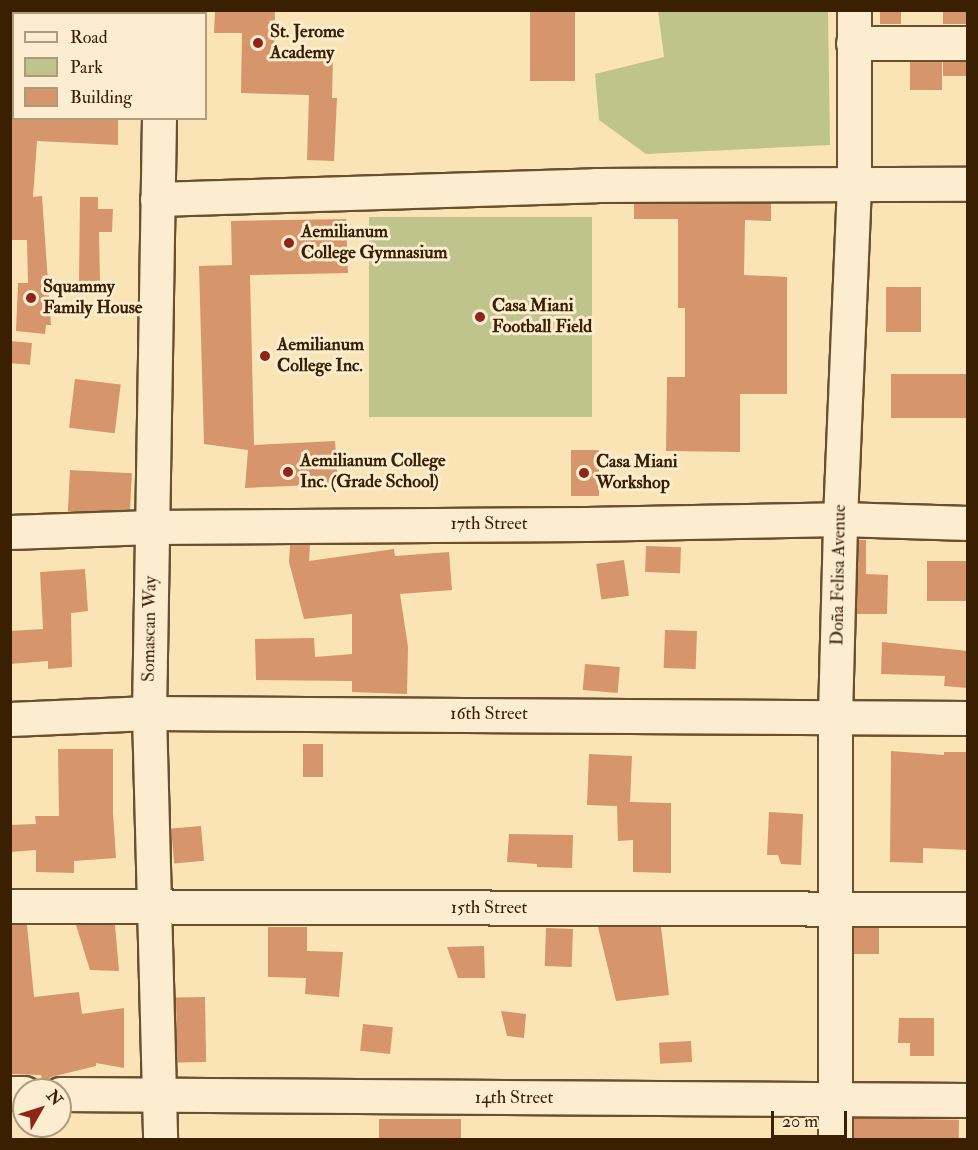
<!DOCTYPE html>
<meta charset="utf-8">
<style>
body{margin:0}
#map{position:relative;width:978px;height:1150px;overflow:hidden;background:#fae4b6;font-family:"IM FELL Double Pica",serif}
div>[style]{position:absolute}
.green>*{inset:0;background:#bfc48d;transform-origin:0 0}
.building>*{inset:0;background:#d6956a;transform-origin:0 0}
.roads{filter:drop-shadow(2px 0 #6a512e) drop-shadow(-2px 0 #6a512e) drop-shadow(0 2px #6a512e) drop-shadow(0 -2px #6a512e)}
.minor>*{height:33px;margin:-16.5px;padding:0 16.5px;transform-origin:16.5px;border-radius:16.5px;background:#fcedd0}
.dots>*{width:16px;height:16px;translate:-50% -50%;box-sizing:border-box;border:3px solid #fcedd0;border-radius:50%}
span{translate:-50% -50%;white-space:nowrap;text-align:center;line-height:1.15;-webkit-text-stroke:6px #fcedd0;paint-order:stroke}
.poi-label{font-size:18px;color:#3a2001;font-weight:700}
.left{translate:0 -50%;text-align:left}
.street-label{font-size:18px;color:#3a2001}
.frame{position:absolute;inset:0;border:12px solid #3a2001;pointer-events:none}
.legend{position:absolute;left:12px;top:12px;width:195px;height:108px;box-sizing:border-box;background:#fcedd0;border:2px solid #ae9b7d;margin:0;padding:8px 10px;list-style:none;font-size:18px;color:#3a2001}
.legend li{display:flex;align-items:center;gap:12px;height:30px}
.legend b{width:30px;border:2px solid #ae9b7d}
.north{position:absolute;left:12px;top:1078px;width:60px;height:60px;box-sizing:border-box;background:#fcedd0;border:2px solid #ae9b7d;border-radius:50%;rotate:51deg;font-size:16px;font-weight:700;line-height:24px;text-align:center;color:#3a2001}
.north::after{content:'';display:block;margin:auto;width:21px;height:27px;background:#8f2418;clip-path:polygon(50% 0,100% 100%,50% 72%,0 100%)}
.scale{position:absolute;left:771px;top:1111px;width:76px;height:27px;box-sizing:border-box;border:3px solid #3a2001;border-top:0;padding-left:8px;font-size:18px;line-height:21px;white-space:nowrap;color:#3a2001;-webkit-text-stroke:4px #fcedd0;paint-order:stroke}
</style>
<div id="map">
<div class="green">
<div style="clip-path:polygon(658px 11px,828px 11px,830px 145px,646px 154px,599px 120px,595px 74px,664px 57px)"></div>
<div style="left:592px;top:217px;width:200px;height:223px;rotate:90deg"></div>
</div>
<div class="building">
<div style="clip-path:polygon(215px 10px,275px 10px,274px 54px,333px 55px,332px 98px,337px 98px,334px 161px,307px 160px,309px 95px,241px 93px,242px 33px,214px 33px)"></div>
<div style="left:530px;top:10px;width:45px;height:71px"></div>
<div style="left:880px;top:10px;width:21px;height:14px"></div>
<div style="left:943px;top:10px;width:25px;height:14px"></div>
<div style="left:910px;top:62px;width:32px;height:28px"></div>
<div style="left:943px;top:62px;width:25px;height:14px"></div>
<div style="clip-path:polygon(10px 118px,118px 118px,118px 145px,37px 141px,33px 197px,42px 196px,51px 325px,46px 325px,45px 334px,16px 331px,18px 283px,28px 283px,27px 240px,10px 240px)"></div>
<div style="clip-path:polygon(80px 197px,98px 197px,98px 209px,113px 209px,112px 232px,99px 232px,100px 281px,79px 281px)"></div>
<div style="clip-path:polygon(771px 203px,771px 221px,745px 220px,744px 275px,787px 277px,787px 394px,740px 394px,740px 452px,666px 451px,667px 377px,685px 377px,685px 308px,678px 308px,678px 219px,634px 219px,634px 204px)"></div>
<div style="clip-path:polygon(346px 219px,348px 273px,250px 275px,254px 445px,335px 441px,338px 484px,245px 488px,248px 450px,204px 444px,199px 266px,232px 265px,231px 221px)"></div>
<div style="left:886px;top:287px;width:35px;height:45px"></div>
<div style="left:10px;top:341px;width:22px;height:22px;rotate:5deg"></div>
<div style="left:968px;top:374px;width:44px;height:77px;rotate:90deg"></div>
<div style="left:75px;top:379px;width:46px;height:49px;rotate:7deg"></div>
<div style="left:571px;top:450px;width:28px;height:46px"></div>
<div style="left:70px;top:470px;width:62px;height:41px;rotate:3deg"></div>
<div style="clip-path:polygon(858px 540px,866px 540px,866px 574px,888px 575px,887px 614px,856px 614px)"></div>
<div style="clip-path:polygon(290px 545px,310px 545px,309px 561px,394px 549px,395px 556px,449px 552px,452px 590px,400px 594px,408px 647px,407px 694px,352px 692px,352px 681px,256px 680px,255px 639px,314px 638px,315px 657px,352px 654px,352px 614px,304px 619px,289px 562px)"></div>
<div style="left:646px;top:546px;width:35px;height:26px;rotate:2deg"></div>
<div style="left:624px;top:560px;width:36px;height:28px;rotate:82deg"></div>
<div style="left:968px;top:561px;width:40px;height:41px;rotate:90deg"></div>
<div style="clip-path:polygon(85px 569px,88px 611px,71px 613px,72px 667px,48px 669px,48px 661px,10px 664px,10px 631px,43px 629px,40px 572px)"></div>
<div style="left:665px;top:630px;width:32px;height:38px;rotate:2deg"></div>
<div style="clip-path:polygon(882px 642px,968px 651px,968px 688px,944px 686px,945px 676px,881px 674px)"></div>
<div style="left:585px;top:664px;width:35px;height:26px;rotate:5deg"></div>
<div style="left:303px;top:744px;width:20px;height:33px"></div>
<div style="clip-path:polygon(58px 749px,113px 749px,113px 813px,116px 858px,74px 861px,74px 873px,36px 872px,36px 850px,10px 852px,10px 825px,36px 824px,35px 816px,59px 816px)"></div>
<div style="clip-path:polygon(891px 751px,944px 755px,944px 752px,968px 752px,968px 850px,923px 848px,923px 863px,890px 862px)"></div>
<div style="clip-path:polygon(589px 754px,632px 756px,630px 802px,671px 803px,671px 873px,633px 872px,633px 840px,618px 841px,617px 806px,587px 805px)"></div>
<div style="clip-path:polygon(769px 812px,803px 814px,801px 865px,781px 864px,778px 855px,767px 855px)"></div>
<div style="left:201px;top:826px;width:35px;height:30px;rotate:85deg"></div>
<div style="clip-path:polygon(509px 834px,573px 835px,572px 868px,537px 867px,537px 864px,507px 862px)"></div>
<div style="clip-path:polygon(10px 925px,27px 925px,34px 997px,79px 992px,82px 1014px,124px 1008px,124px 1068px,96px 1063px,96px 1066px,51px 1077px,43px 1083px,41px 1075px,10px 1074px)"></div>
<div style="clip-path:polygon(76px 925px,115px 925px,119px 971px,90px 970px)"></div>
<div style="clip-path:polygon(268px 927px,307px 927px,307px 951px,343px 952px,339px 997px,305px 994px,306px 978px,268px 977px)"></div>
<div style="clip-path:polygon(598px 927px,661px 927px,669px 995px,616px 1001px)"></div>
<div style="left:854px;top:927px;width:25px;height:27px"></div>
<div style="left:546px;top:928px;width:27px;height:38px;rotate:2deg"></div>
<div style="clip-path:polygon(484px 946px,485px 978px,458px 978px,447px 947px)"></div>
<div style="left:205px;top:997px;width:65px;height:29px;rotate:89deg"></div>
<div style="clip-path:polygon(501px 1011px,526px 1014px,524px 1038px,507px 1036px)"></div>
<div style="clip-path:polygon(899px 1018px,934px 1018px,934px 1056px,910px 1056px,910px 1043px,898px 1043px)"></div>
<div style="left:363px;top:1024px;width:30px;height:27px;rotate:6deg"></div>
<div style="left:691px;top:1041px;width:21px;height:32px;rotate:87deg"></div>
<div style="left:854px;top:1118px;width:105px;height:22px;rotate:1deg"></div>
<div style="left:461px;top:1119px;width:21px;height:82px;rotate:90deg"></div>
</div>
<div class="roads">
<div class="minor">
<div style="left:161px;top:14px;width:4px;rotate:-90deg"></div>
<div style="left:853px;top:43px;width:115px"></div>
<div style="left:159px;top:118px;width:595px;rotate:90.96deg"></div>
<div style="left:149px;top:713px;width:427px;rotate:88.5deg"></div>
<div style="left:157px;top:199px;width:439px;rotate:-1.8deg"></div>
<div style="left:596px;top:185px;width:372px;rotate:-0.2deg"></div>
<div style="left:10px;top:532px;width:142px;rotate:-2deg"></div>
<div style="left:152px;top:527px;width:434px;rotate:-0.4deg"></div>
<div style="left:586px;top:524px;width:254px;rotate:-1.1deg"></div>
<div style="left:840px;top:519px;width:128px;rotate:1.8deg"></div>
<div style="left:10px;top:719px;width:139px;rotate:-2.5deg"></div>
<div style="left:149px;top:713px;width:819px;rotate:0.35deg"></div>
<div style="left:10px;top:906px;width:958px;rotate:0.18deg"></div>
<div style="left:10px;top:1093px;width:14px"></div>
<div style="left:60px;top:1094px;width:908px;rotate:0.38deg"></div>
<div style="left:835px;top:1140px;width:424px;rotate:-90deg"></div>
<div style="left:835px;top:716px;width:197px;rotate:-88.5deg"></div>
<div style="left:840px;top:519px;width:336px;rotate:-87.6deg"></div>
<div style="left:854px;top:183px;width:173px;rotate:-90deg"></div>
</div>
</div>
<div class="dots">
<div style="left:258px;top:43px;background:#8f2418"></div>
<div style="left:289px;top:243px;background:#8f2418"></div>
<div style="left:31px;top:298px;background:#8f2418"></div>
<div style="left:480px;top:317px;background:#8f2418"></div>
<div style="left:265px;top:356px;background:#8f2418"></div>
<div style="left:288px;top:472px;background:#8f2418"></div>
<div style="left:584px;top:473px;background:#8f2418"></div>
</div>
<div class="poi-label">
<span class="left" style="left:270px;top:43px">St. Jerome<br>Academy</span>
<span class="left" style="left:301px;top:243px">Aemilianum<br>College Gymnasium</span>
<span class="left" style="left:43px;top:298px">Squammy<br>Family House</span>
<span class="left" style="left:492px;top:317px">Casa Miani<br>Football Field</span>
<span class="left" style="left:277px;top:356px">Aemilianum<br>College Inc.</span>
<span class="left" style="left:300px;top:472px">Aemilianum College<br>Inc. (Grade School)</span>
<span class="left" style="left:596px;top:473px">Casa Miani<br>Workshop</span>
</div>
<div class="street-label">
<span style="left:489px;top:524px">17th Street</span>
<span style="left:839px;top:575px;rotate:-89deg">Doña Felisa Avenue</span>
<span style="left:150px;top:629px;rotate:-89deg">Somascan Way</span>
<span style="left:489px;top:714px">16th Street</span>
<span style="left:489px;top:908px">15th Street</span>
<span style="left:514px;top:1098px">14th Street</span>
</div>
<div class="frame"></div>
<ul class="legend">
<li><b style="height:8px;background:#fcedd0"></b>Road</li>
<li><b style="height:16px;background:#bfc48d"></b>Park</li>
<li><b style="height:16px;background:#d6956a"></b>Building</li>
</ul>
<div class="north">N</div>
<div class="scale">20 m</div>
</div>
